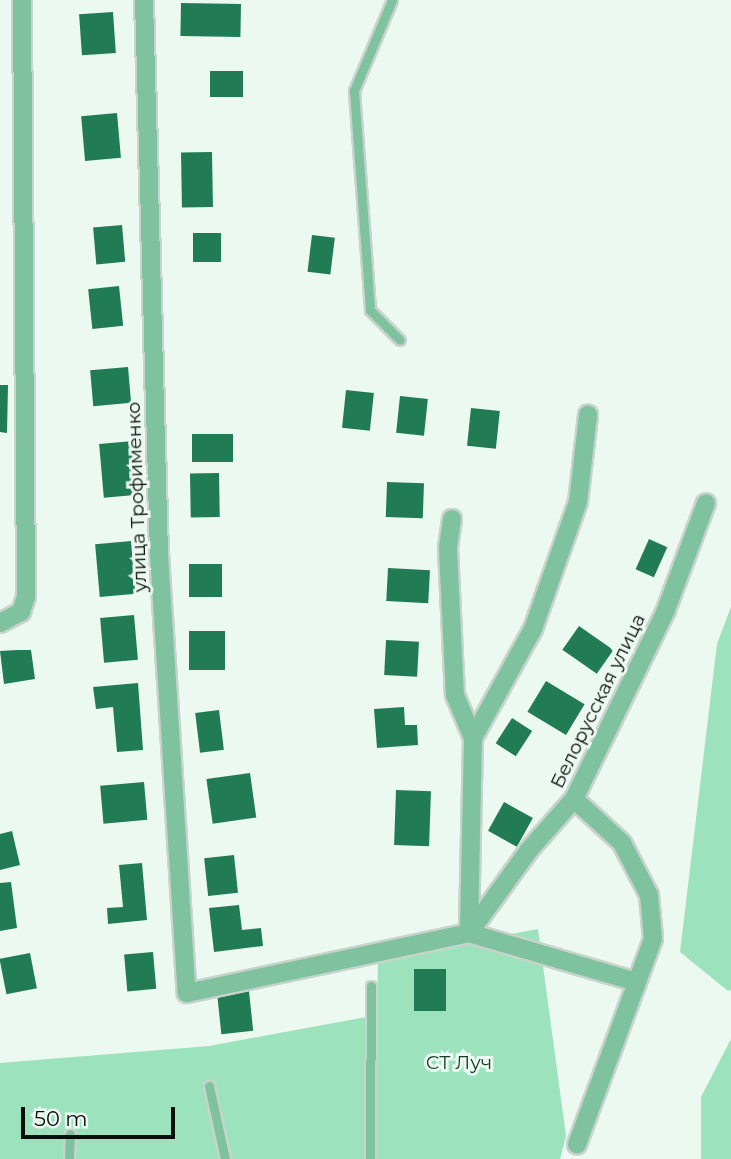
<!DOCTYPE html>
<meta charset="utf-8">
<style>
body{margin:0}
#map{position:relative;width:731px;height:1159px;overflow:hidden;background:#ecf9f1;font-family:Montserrat,sans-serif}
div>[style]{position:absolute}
.green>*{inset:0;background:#9be2bd}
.building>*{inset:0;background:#217c56;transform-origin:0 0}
.roads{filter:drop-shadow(2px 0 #c8d3cc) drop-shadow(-2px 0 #c8d3cc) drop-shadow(0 2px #c8d3cc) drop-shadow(0 -2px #c8d3cc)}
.service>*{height:9px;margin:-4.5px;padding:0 4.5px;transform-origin:4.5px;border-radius:4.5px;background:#7ec29f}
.minor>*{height:18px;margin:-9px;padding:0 9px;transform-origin:9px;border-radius:9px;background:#7ec29f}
span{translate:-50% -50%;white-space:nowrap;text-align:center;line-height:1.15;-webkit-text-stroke:6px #ecf9f1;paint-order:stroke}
.street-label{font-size:19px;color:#0a0e0b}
.park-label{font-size:19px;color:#11412c}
.scale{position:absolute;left:21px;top:1107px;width:154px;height:32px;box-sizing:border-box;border:4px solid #0a0e0b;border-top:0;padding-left:9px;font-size:21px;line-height:24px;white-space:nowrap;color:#0a0e0b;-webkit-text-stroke:5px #ecf9f1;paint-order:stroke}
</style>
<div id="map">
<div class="green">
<div style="clip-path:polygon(731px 607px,731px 990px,728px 991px,680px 952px,717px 644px)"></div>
<div style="clip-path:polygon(538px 929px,566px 1136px,560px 1159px,0 1159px,0 1063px,209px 1046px,377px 1015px,378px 959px)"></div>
<div style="clip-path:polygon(731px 1039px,731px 1159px,701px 1159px,701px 1097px)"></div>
</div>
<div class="building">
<div style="left:181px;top:3px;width:60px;height:33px;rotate:1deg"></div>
<div style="left:113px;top:12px;width:41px;height:34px;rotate:86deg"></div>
<div style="left:210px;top:71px;width:33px;height:26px"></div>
<div style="left:117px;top:113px;width:45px;height:36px;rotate:85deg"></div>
<div style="left:212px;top:152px;width:55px;height:31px;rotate:89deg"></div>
<div style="left:122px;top:225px;width:37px;height:29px;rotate:85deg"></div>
<div style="left:221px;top:233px;width:29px;height:28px;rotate:90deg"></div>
<div style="left:312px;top:235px;width:23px;height:37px;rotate:7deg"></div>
<div style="left:119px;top:286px;width:40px;height:31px;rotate:84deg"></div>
<div style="left:128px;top:367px;width:36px;height:38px;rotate:85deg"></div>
<div style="clip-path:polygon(0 385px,8px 385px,7px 433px,0 432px)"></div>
<div style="left:346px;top:390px;width:28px;height:38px;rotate:6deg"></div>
<div style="left:400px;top:396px;width:28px;height:37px;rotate:6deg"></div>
<div style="left:471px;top:408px;width:29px;height:38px;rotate:6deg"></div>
<div style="left:233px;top:434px;width:28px;height:41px;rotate:90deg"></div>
<div style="left:133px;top:441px;width:54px;height:34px;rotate:85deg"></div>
<div style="left:219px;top:473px;width:44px;height:29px;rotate:89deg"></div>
<div style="left:387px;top:482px;width:37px;height:35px;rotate:2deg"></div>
<div style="left:649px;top:539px;width:20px;height:33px;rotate:24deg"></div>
<div style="left:131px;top:541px;width:53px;height:36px;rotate:85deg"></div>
<div style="left:189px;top:564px;width:33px;height:33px"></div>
<div style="left:388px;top:568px;width:42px;height:33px;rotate:3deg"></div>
<div style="left:134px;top:615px;width:45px;height:34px;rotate:85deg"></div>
<div style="left:579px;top:626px;width:42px;height:29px;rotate:35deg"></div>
<div style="left:189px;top:631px;width:36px;height:39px"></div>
<div style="left:386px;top:640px;width:33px;height:35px;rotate:3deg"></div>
<div style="clip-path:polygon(17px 650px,31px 650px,35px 679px,4px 684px,0 651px)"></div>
<div style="left:546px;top:681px;width:45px;height:36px;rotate:31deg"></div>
<div style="clip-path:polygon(138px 683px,143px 750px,117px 752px,113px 707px,96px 709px,93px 687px)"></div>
<div style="clip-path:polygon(404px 707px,405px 725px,417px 725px,418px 745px,377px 748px,374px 709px)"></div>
<div style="left:219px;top:710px;width:40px;height:24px;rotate:83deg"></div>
<div style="left:512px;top:718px;width:24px;height:30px;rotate:33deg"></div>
<div style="left:250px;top:773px;width:45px;height:44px;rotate:82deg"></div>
<div style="left:144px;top:782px;width:38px;height:44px;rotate:85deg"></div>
<div style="left:396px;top:790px;width:35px;height:55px;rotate:2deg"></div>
<div style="left:504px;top:802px;width:33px;height:33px;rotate:29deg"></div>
<div style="clip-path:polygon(12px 831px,20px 865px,0 870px,0 834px)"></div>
<div style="left:234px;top:855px;width:38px;height:30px;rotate:84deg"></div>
<div style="clip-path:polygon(142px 863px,147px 920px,108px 924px,107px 908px,123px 907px,119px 865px)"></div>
<div style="clip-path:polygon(11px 882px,17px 928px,0 931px,0 883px)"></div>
<div style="clip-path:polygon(239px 905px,242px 930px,261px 928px,263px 946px,214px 952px,209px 908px)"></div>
<div style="left:153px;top:952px;width:37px;height:29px;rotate:85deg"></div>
<div style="left:30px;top:953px;width:36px;height:31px;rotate:79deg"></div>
<div style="left:414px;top:969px;width:32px;height:42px"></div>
<div style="left:249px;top:991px;width:40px;height:32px;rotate:84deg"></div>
</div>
<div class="roads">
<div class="service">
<div style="left:392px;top:0;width:99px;rotate:112.7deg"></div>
<div style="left:354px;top:91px;width:220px;rotate:85.8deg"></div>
<div style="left:370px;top:310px;width:42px;rotate:45deg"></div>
<div style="left:209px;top:1086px;width:75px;rotate:77.6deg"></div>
<div style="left:69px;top:1159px;width:25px;rotate:-88deg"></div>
<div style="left:370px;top:1159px;width:173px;rotate:-89.7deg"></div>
</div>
<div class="minor">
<div style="left:144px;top:0;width:554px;rotate:88.45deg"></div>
<div style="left:159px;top:554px;width:440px;rotate:86.4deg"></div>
<div style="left:187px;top:993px;width:288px;rotate:-12deg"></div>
<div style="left:469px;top:933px;width:175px;rotate:16.3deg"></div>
<div style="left:452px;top:519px;width:30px;rotate:98deg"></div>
<div style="left:448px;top:549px;width:146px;rotate:87.3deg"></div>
<div style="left:455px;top:695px;width:47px;rotate:67.3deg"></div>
<div style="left:473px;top:738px;width:195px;rotate:91.2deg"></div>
<div style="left:0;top:623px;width:24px;rotate:-28deg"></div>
<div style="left:21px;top:612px;width:16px;rotate:-72deg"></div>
<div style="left:26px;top:597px;width:597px;rotate:-90.38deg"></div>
<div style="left:473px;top:738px;width:124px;rotate:-61.2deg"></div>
<div style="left:533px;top:629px;width:135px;rotate:-70.5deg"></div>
<div style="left:578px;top:502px;width:88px;rotate:-83.4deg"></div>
<div style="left:574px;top:799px;width:65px;rotate:42.5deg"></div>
<div style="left:622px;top:843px;width:59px;rotate:62.6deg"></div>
<div style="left:649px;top:895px;width:44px;rotate:84.8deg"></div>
<div style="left:653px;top:939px;width:219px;rotate:110.3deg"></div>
<div style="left:469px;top:933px;width:102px;rotate:-54.1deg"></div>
<div style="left:529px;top:850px;width:68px;rotate:-48.6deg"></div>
<div style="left:574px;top:799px;width:210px;rotate:-64deg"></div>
<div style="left:666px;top:610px;width:114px;rotate:-69.5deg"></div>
</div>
</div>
<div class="street-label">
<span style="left:137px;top:497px;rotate:-92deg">улица Трофименко</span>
<span style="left:598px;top:701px;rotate:-64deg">Белорусская улица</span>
</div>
<div class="park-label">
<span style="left:459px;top:1063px">СТ Луч</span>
</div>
<div class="scale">50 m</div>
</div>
